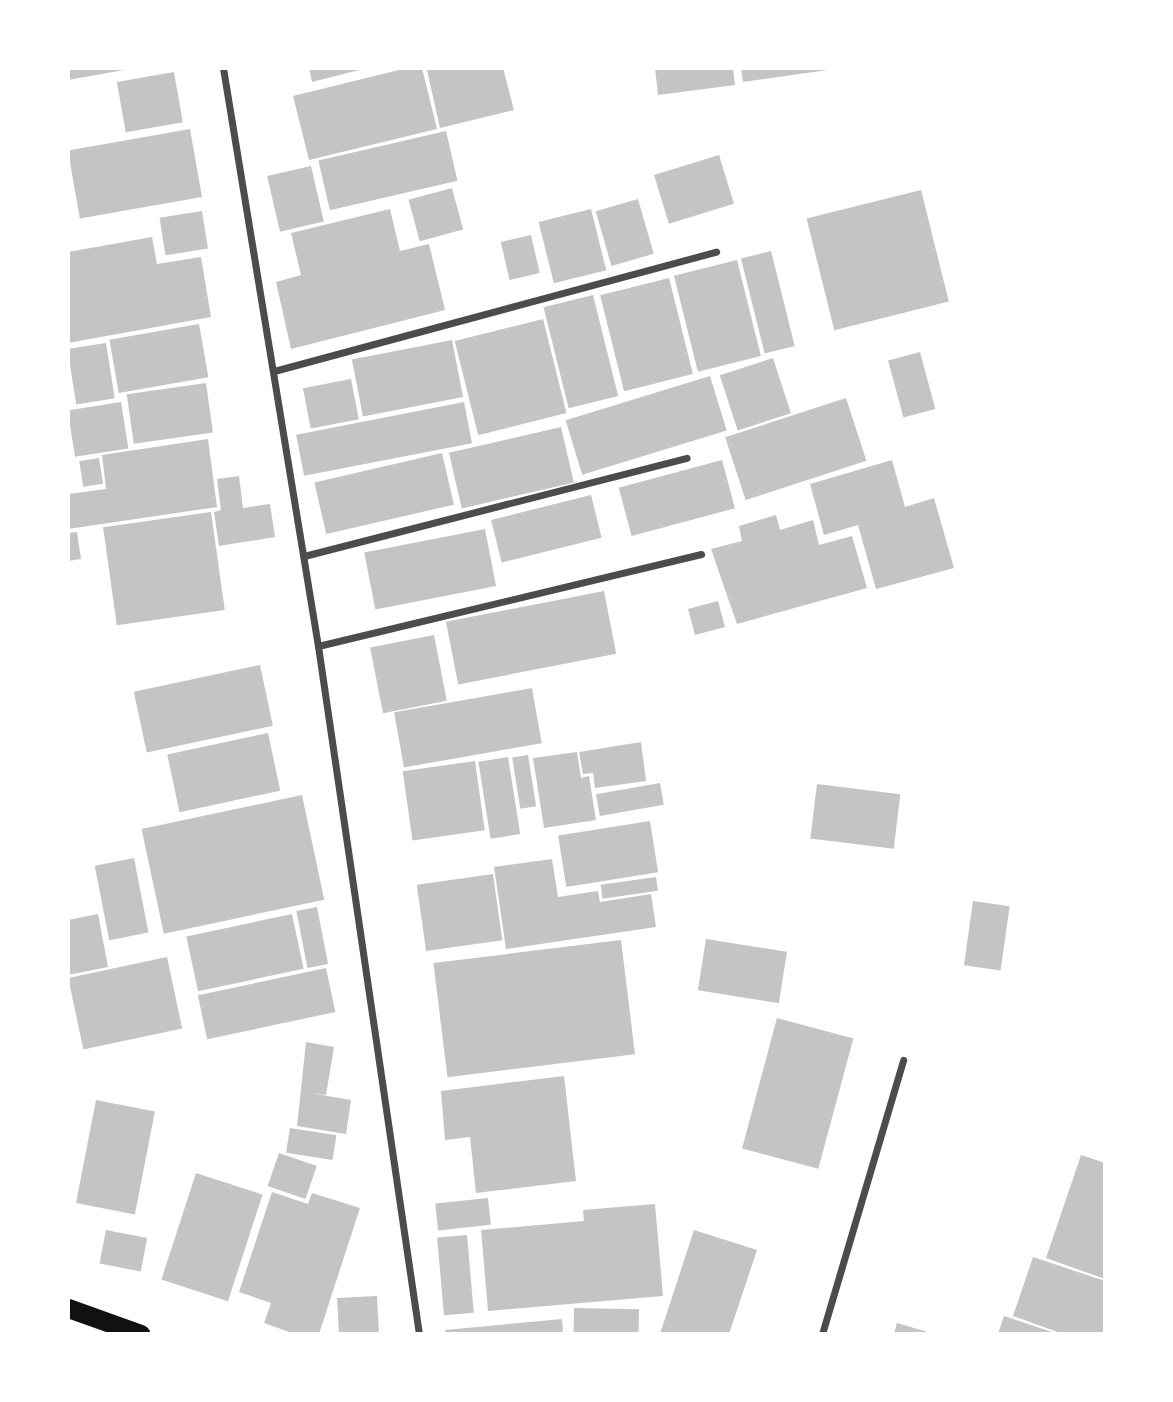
<!DOCTYPE html>
<style>
body{margin:0}
#map{position:relative;width:1173px;height:1402px;overflow:hidden;background:#fff;font-family:Spectral,serif}
div>[style]{position:absolute}
.building>*{inset:0;background:#c4c4c4;transform-origin:0 0}
.minor>*{height:7px;margin:-3.5px;padding:0 3.5px;transform-origin:3.5px;border-radius:3.5px;background:#4c4c4c}
.trunk>*{height:19px;margin:-9.5px;padding:0 9.5px;transform-origin:9.5px;border-radius:9.5px;background:#111}
span{translate:-50% -50%;white-space:nowrap;text-align:center;line-height:1.15;-webkit-text-stroke:7px #fff;paint-order:stroke}
.frame{position:absolute;inset:0;border:70px solid #fff;pointer-events:none}
</style>
<div id="map">
<div class="building">
<div style="clip-path:polygon(68px 68px,124px 68px,124px 70px,68px 80px)"></div>
<div style="clip-path:polygon(309px 68px,363px 68px,363px 69px,312px 82px)"></div>
<div style="clip-path:polygon(407px 68px,422px 68px,437px 129px,309px 160px,293px 96px)"></div>
<div style="clip-path:polygon(503px 68px,514px 110px,440px 128px,427px 70px)"></div>
<div style="clip-path:polygon(655px 68px,733px 68px,735px 85px,658px 95px)"></div>
<div style="clip-path:polygon(741px 68px,828px 68px,828px 70px,743px 82px)"></div>
<div style="left:174px;top:72px;width:51px;height:58px;rotate:80deg"></div>
<div style="left:190px;top:129px;width:69px;height:124px;rotate:80deg"></div>
<div style="left:446px;top:131px;width:51px;height:131px;rotate:77deg"></div>
<div style="left:719px;top:155px;width:51px;height:68px;rotate:73deg"></div>
<div style="left:311px;top:166px;width:57px;height:45px;rotate:77deg"></div>
<div style="left:452px;top:188px;width:43px;height:45px;rotate:75deg"></div>
<div style="left:921px;top:190px;width:115px;height:118px;rotate:76deg"></div>
<div style="left:638px;top:199px;width:57px;height:44px;rotate:74deg"></div>
<div style="clip-path:polygon(390px 209px,400px 251px,429px 244px,445px 310px,291px 349px,276px 282px,301px 275px,291px 233px)"></div>
<div style="left:591px;top:209px;width:63px;height:54px;rotate:76deg"></div>
<div style="left:202px;top:211px;width:38px;height:43px;rotate:81deg"></div>
<div style="left:531px;top:235px;width:39px;height:31px;rotate:77deg"></div>
<div style="clip-path:polygon(152px 237px,157px 264px,201px 257px,211px 317px,68px 343px,68px 252px)"></div>
<div style="left:771px;top:251px;width:98px;height:31px;rotate:76deg"></div>
<div style="left:737px;top:260px;width:99px;height:65px;rotate:76deg"></div>
<div style="left:669px;top:278px;width:99px;height:71px;rotate:76deg"></div>
<div style="left:593px;top:295px;width:104px;height:51px;rotate:76deg"></div>
<div style="left:543px;top:319px;width:97px;height:91px;rotate:76deg"></div>
<div style="left:199px;top:324px;width:54px;height:91px;rotate:80deg"></div>
<div style="left:452px;top:340px;width:58px;height:102px;rotate:79deg"></div>
<div style="left:106px;top:343px;width:56px;height:39px;rotate:81deg"></div>
<div style="left:920px;top:352px;width:59px;height:33px;rotate:75deg"></div>
<div style="left:773px;top:358px;width:58px;height:56px;rotate:72deg"></div>
<div style="left:710px;top:376px;width:57px;height:151px;rotate:73deg"></div>
<div style="left:351px;top:379px;width:41px;height:49px;rotate:79deg"></div>
<div style="left:206px;top:383px;width:50px;height:80px;rotate:82deg"></div>
<div style="left:846px;top:398px;width:66px;height:127px;rotate:72deg"></div>
<div style="left:121px;top:402px;width:47px;height:54px;rotate:81deg"></div>
<div style="left:464px;top:402px;width:42px;height:171px;rotate:79deg"></div>
<div style="left:561px;top:427px;width:57px;height:115px;rotate:77deg"></div>
<div style="clip-path:polygon(208px 439px,217px 507px,68px 529px,68px 494px,106px 489px,102px 455px)"></div>
<div style="left:442px;top:453px;width:53px;height:131px;rotate:77deg"></div>
<div style="left:99px;top:458px;width:26px;height:20px;rotate:81deg"></div>
<div style="left:722px;top:460px;width:50px;height:107px;rotate:75deg"></div>
<div style="clip-path:polygon(892px 460px,905px 507px,934px 498px,954px 568px,876px 589px,858px 525px,824px 535px,810px 484px)"></div>
<div style="clip-path:polygon(239px 476px,243px 508px,270px 504px,275px 537px,219px 546px,214px 512px,221px 510px,217px 479px)"></div>
<div style="left:591px;top:495px;width:44px;height:103px;rotate:76deg"></div>
<div style="left:211px;top:512px;width:99px;height:109px;rotate:82deg"></div>
<div style="clip-path:polygon(776px 515px,780px 530px,813px 520px,819px 545px,852px 536px,867px 588px,737px 624px,711px 549px,742px 541px,739px 526px)"></div>
<div style="left:485px;top:529px;width:58px;height:123px;rotate:79deg"></div>
<div style="clip-path:polygon(77px 532px,81px 559px,68px 561px,68px 533px)"></div>
<div style="left:604px;top:591px;width:64px;height:161px;rotate:79deg"></div>
<div style="left:718px;top:601px;width:27px;height:31px;rotate:75deg"></div>
<div style="left:434px;top:635px;width:67px;height:65px;rotate:79deg"></div>
<div style="left:260px;top:665px;width:62px;height:129px;rotate:78deg"></div>
<div style="left:532px;top:688px;width:56px;height:140px;rotate:80deg"></div>
<div style="left:268px;top:733px;width:59px;height:103px;rotate:78deg"></div>
<div style="clip-path:polygon(641px 742px,646px 781px,595px 788px,593px 773px,583px 774px,579px 752px)"></div>
<div style="clip-path:polygon(577px 752px,581px 778px,589px 776px,596px 820px,544px 828px,533px 758px)"></div>
<div style="left:528px;top:755px;width:52px;height:16px;rotate:81deg"></div>
<div style="left:508px;top:757px;width:78px;height:30px;rotate:81deg"></div>
<div style="left:475px;top:761px;width:70px;height:73px;rotate:82deg"></div>
<div style="left:660px;top:783px;width:22px;height:65px;rotate:80deg"></div>
<div style="left:817px;top:784px;width:84px;height:55px;rotate:7deg"></div>
<div style="left:302px;top:795px;width:107px;height:164px;rotate:78deg"></div>
<div style="left:650px;top:821px;width:52px;height:93px;rotate:81deg"></div>
<div style="left:134px;top:858px;width:76px;height:40px;rotate:79deg"></div>
<div style="clip-path:polygon(552px 859px,558px 897px,598px 891px,600px 902px,651px 894px,656px 927px,506px 949px,494px 867px)"></div>
<div style="left:493px;top:874px;width:67px;height:77px;rotate:82deg"></div>
<div style="left:656px;top:877px;width:14px;height:56px;rotate:82deg"></div>
<div style="left:973px;top:901px;width:37px;height:65px;rotate:8deg"></div>
<div style="left:317px;top:907px;width:58px;height:21px;rotate:79deg"></div>
<div style="clip-path:polygon(98px 914px,108px 967px,68px 975px,68px 920px)"></div>
<div style="left:292px;top:914px;width:56px;height:108px;rotate:78deg"></div>
<div style="left:706px;top:939px;width:82px;height:52px;rotate:9deg"></div>
<div style="left:621px;top:940px;width:115px;height:189px;rotate:83deg"></div>
<div style="left:167px;top:957px;width:73px;height:101px;rotate:78deg"></div>
<div style="left:326px;top:968px;width:45px;height:131px;rotate:78deg"></div>
<div style="left:777px;top:1018px;width:79px;height:135px;rotate:15deg"></div>
<div style="clip-path:polygon(306px 1042px,334px 1047px,326px 1095px,310px 1093px,351px 1100px,346px 1134px,297px 1126px)"></div>
<div style="clip-path:polygon(564px 1076px,576px 1181px,476px 1193px,470px 1137px,445px 1140px,441px 1091px)"></div>
<div style="left:96px;top:1100px;width:60px;height:105px;rotate:11deg"></div>
<div style="left:290px;top:1128px;width:47px;height:25px;rotate:9deg"></div>
<div style="left:279px;top:1153px;width:40px;height:35px;rotate:19deg"></div>
<div style="clip-path:polygon(1081px 1155px,1105px 1163px,1105px 1279px,1046px 1258px)"></div>
<div style="left:196px;top:1173px;width:70px;height:112px;rotate:18deg"></div>
<div style="clip-path:polygon(272px 1192px,308px 1204px,312px 1193px,360px 1208px,319px 1334px,295px 1334px,264px 1323px,271px 1303px,239px 1292px)"></div>
<div style="left:488px;top:1198px;width:27px;height:53px;rotate:84deg"></div>
<div style="clip-path:polygon(655px 1204px,663px 1296px,488px 1311px,481px 1230px,584px 1221px,583px 1210px)"></div>
<div style="left:106px;top:1230px;width:42px;height:34px;rotate:11deg"></div>
<div style="clip-path:polygon(694px 1230px,757px 1250px,729px 1334px,660px 1334px)"></div>
<div style="left:467px;top:1235px;width:78px;height:30px;rotate:85deg"></div>
<div style="clip-path:polygon(1033px 1257px,1105px 1281px,1105px 1334px,1063px 1334px,1013px 1316px)"></div>
<div style="left:377px;top:1296px;width:38px;height:40px;rotate:87deg"></div>
<div style="left:574px;top:1308px;width:65px;height:26px;rotate:1deg"></div>
<div style="clip-path:polygon(1004px 1316px,1055px 1333px,1055px 1334px,998px 1334px)"></div>
<div style="clip-path:polygon(562px 1319px,563px 1334px,446px 1334px,445px 1330px)"></div>
<div style="clip-path:polygon(897px 1323px,931px 1333px,931px 1334px,894px 1334px)"></div>
</div>
<div class="minor">
<div style="left:223px;top:68px;width:586px;rotate:80.67deg"></div>
<div style="left:318px;top:646px;width:695px;rotate:81.65deg"></div>
<div style="left:274px;top:371px;width:458px;rotate:-15.1deg"></div>
<div style="left:304px;top:556px;width:395px;rotate:-14.4deg"></div>
<div style="left:318px;top:646px;width:394px;rotate:-13.5deg"></div>
<div style="left:822px;top:1334px;width:286px;rotate:-73.5deg"></div>
</div>
<div class="trunk">
<div style="left:68px;top:1308px;width:77px;rotate:19.6deg"></div>
</div>
<div class="frame"></div>
</div>
